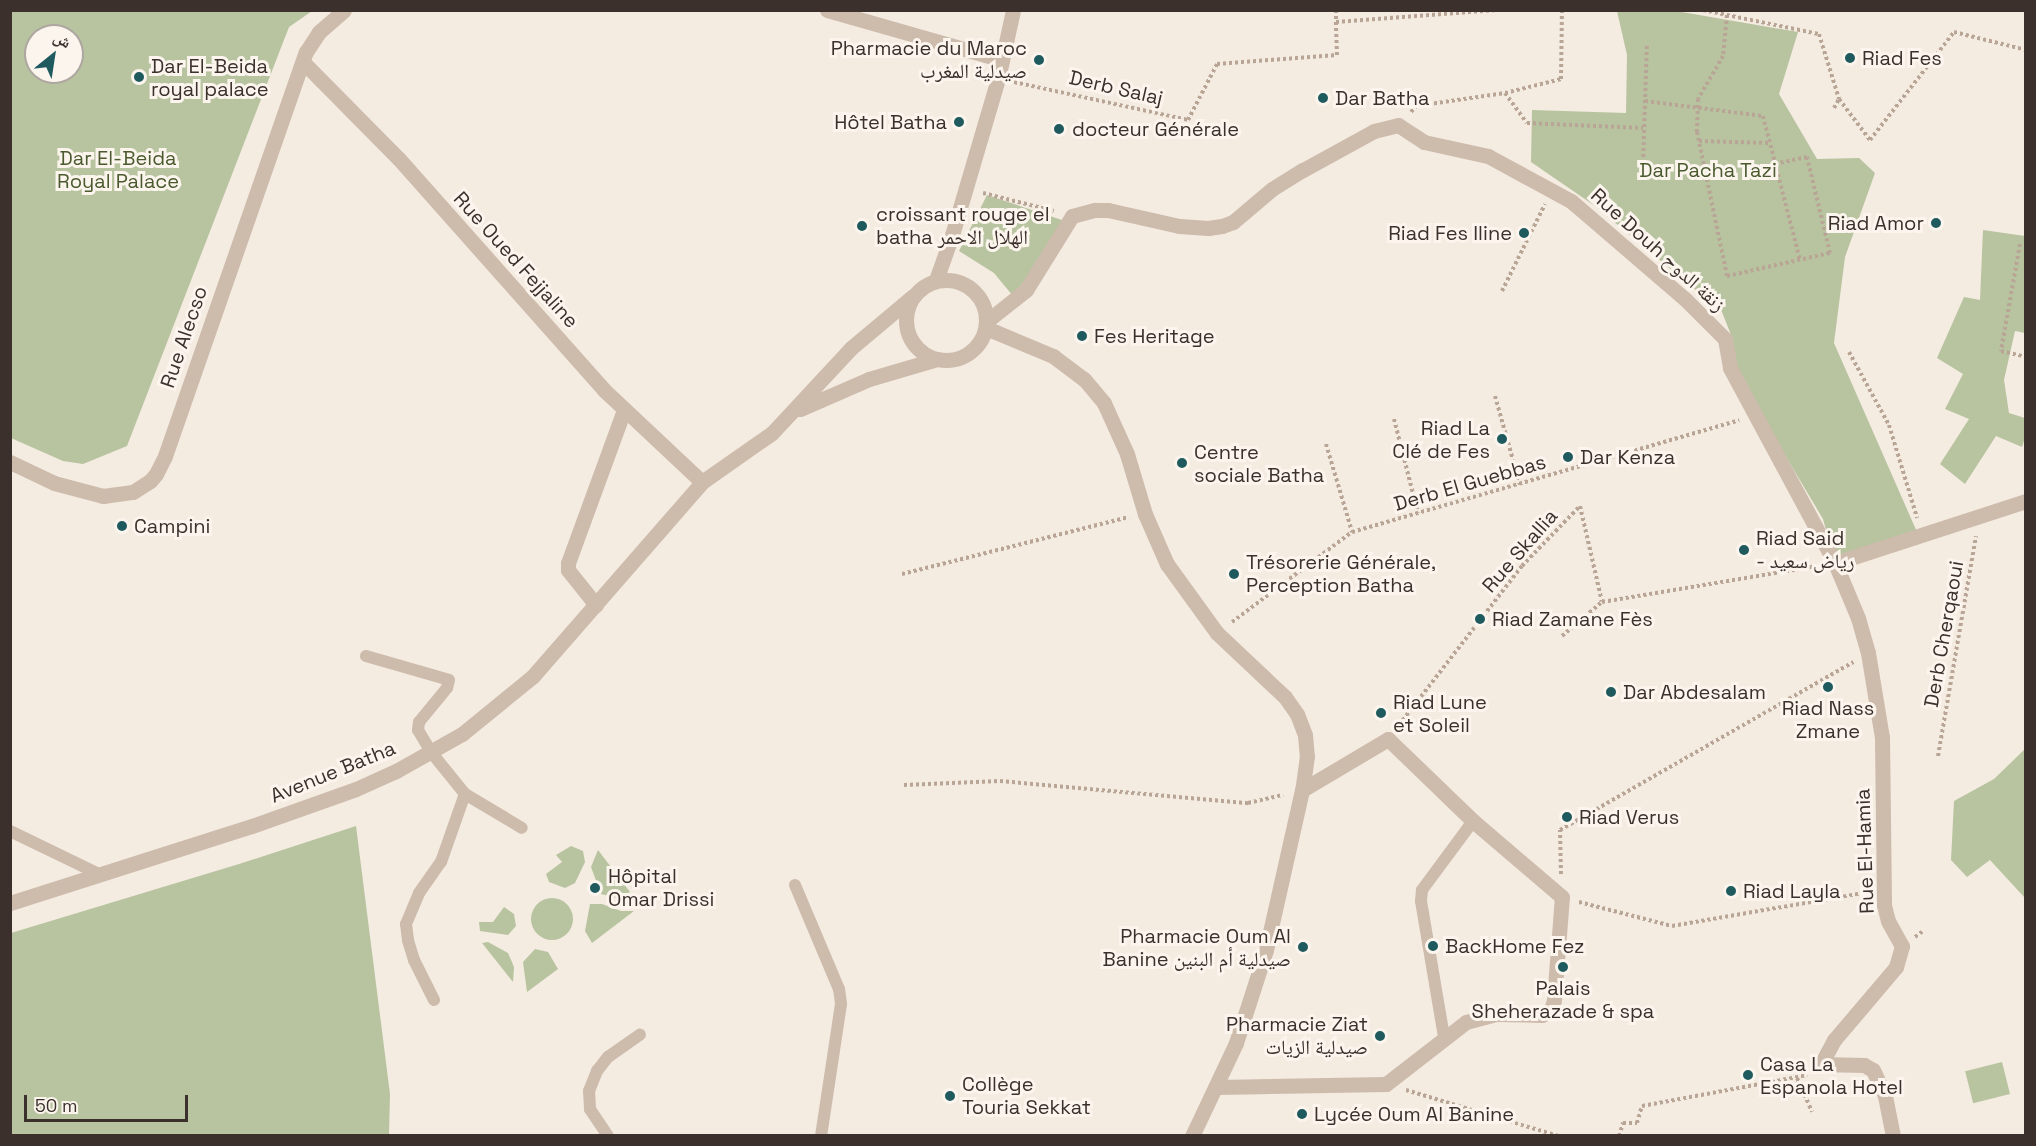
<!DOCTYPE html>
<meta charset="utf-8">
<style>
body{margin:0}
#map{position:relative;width:2036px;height:1146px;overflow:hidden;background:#f4ebe1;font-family:"Space Grotesk","Noto Naskh Arabic",sans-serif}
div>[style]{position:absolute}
.green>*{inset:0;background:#b8c4a0;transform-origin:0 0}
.round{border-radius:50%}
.path>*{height:4px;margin-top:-2px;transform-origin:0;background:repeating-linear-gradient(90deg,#b9a596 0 3px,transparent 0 6px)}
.lane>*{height:12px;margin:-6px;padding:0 6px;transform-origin:6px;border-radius:6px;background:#cdbbac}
.street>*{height:15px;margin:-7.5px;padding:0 7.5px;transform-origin:7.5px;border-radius:7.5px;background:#cdbbac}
.street>.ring{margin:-7.5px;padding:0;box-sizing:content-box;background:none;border:15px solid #cdbbac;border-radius:50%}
.dots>*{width:16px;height:16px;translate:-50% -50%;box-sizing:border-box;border:3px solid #fbf5ee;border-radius:50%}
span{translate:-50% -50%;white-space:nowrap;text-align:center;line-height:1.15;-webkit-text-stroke:6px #fbf5ee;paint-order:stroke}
.poi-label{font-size:20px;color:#3b302b}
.right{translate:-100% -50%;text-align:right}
.left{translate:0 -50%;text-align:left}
.street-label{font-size:20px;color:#3b302b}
.park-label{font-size:20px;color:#4a5a2e}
.frame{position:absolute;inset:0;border:12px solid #3b302b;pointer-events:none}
.north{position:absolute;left:24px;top:24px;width:60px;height:60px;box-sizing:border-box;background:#fbf5ee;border:2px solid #aea6a0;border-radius:50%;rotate:30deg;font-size:16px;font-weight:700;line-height:24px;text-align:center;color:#3b302b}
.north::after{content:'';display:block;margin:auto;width:21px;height:27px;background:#1f5a5e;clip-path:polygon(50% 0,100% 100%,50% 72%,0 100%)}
.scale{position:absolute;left:24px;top:1095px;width:164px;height:27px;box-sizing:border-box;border:3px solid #3b302b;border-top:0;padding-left:8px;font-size:18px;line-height:21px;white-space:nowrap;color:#3b302b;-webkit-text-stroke:4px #fbf5ee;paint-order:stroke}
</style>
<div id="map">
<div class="green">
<div style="clip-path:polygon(evenodd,10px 11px,312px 11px,289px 27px,127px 446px,83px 464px,63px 461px,11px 438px,10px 11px,36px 36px,72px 36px,72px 72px,36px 72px,36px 36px)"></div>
<div style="clip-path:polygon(1617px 11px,1676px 11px,1798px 32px,1779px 94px,1817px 159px,1859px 158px,1875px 173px,1845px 257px,1834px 343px,1917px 532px,1834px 559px,1823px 519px,1732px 366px,1733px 340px,1722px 312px,1595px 206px,1531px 162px,1532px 110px,1626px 113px,1627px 55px)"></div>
<div style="clip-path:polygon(987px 195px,1068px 222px,1013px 296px,994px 273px,959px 251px)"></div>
<div style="clip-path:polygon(1983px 230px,2025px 236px,2025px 333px,2015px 331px,2004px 380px,2009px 413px,2025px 418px,2025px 438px,2022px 447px,1996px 436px,1965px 484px,1940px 464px,1969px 419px,1945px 409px,1963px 374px,1937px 358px,1964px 297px,1980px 300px)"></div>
<div style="clip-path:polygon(2025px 749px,2025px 898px,1990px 860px,1967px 877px,1951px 860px,1954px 801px,1994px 779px)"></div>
<div style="clip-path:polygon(356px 826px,390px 1094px,389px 1135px,11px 1135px,11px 933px,239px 864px)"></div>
<div style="clip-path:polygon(571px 846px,583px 851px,585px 862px,575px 883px,565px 888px,549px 882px,546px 874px,562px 862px,556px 855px)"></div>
<div style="clip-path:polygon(598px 850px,630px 892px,617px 898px,601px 894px,591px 867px)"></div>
<div class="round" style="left:531px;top:898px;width:42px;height:42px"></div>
<div style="clip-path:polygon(590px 904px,602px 904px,621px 911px,634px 911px,592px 943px,585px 931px)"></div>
<div style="clip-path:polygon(504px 907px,514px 914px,516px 926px,508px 935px,480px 931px,479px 922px,493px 922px)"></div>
<div style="clip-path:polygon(488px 942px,508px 953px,514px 967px,513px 982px,482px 943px)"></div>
<div style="clip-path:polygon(535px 949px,548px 952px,558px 969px,527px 992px,523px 962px)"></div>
<div style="left:2002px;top:1062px;width:33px;height:38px;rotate:76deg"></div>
</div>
<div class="path">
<div style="left:1336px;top:10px;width:12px;rotate:90deg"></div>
<div style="left:1703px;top:10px;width:118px;rotate:11.7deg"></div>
<div style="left:1819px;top:34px;width:68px;rotate:72.9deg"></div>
<div style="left:1839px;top:99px;width:51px;rotate:52.9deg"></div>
<div style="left:1870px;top:140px;width:137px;rotate:-52.1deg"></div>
<div style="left:1954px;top:32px;width:74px;rotate:14deg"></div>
<div style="left:1727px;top:15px;width:41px;rotate:95.6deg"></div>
<div style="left:1723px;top:56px;width:50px;rotate:120.2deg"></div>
<div style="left:1698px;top:99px;width:33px;rotate:92deg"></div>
<div style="left:1697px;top:132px;width:147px;rotate:78.2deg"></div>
<div style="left:1727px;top:276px;width:106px;rotate:-12.6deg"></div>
<div style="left:1830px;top:253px;width:99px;rotate:-103.5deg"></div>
<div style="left:1807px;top:157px;width:33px;rotate:168deg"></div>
<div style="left:1014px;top:82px;width:178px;rotate:12.3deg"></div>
<div style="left:1188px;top:120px;width:63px;rotate:-62.6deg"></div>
<div style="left:1217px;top:64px;width:120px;rotate:-4.3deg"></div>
<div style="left:1337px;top:55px;width:33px;rotate:-92deg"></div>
<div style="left:1336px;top:22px;width:161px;rotate:-4.3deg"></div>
<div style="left:1505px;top:93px;width:37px;rotate:54deg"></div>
<div style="left:1527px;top:123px;width:116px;rotate:2.5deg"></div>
<div style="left:1645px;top:101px;width:119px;rotate:7.2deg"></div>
<div style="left:1763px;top:116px;width:149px;rotate:75.6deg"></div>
<div style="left:1834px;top:108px;width:10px;rotate:-61deg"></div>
<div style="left:1411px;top:112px;width:8px;rotate:-50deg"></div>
<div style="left:1416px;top:106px;width:90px;rotate:-8.3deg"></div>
<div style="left:1505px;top:93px;width:58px;rotate:-14deg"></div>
<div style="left:1561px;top:79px;width:69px;rotate:-89.2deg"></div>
<div style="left:1699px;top:141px;width:71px;rotate:1.6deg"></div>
<div style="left:1643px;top:163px;width:119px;rotate:-88.1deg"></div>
<div style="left:983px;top:193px;width:73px;rotate:14.2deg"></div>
<div style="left:2020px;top:244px;width:109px;rotate:100.1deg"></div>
<div style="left:2001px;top:351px;width:26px;rotate:13deg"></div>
<div style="left:1502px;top:291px;width:97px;rotate:-63.7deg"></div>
<div style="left:1849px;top:352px;width:83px;rotate:61.3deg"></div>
<div style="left:1889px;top:425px;width:97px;rotate:73.2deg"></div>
<div style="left:1495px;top:396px;width:92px;rotate:74.3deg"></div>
<div style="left:1394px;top:419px;width:97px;rotate:75.7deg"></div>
<div style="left:1326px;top:444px;width:92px;rotate:73.5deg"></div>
<div style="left:902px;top:574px;width:234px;rotate:-14.1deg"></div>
<div style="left:1232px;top:622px;width:150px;rotate:-36.9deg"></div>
<div style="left:1352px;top:532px;width:403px;rotate:-16.1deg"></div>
<div style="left:1562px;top:636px;width:52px;rotate:-40.4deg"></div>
<div style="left:1399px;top:725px;width:201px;rotate:-52.3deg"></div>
<div style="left:1522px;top:566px;width:83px;rotate:-46deg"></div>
<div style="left:1580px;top:506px;width:98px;rotate:77.1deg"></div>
<div style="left:1602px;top:602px;width:218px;rotate:-9.5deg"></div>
<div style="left:1938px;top:756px;width:223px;rotate:-80.2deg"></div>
<div style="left:904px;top:785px;width:96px;rotate:-2.4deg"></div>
<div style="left:1000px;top:781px;width:249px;rotate:5.1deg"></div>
<div style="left:1248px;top:803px;width:36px;rotate:-13deg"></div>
<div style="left:1561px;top:874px;width:44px;rotate:-91.3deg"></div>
<div style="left:1560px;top:830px;width:338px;rotate:-29.8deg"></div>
<div style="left:1579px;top:902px;width:96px;rotate:14.5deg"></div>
<div style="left:1672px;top:926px;width:199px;rotate:-9.8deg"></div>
<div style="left:1915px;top:937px;width:10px;rotate:-37deg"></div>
<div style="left:1797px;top:1078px;width:37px;rotate:66deg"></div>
<div style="left:1406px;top:1090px;width:159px;rotate:16.8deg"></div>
<div style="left:1619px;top:1136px;width:14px;rotate:-73deg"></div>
<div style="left:1623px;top:1123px;width:14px"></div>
<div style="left:1637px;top:1123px;width:18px;rotate:-74deg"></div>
<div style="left:1642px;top:1106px;width:168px;rotate:-10.6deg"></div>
</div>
<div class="lane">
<div style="left:366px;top:656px;width:86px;rotate:16.1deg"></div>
<div style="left:449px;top:680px;width:8px;rotate:104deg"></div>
<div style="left:447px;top:688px;width:44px;rotate:129.5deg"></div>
<div style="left:419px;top:722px;width:8px;rotate:97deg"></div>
<div style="left:418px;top:730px;width:26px;rotate:59deg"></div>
<div style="left:431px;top:752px;width:54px;rotate:51deg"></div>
<div style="left:465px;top:794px;width:66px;rotate:30.8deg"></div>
<div style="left:10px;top:831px;width:99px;rotate:25.8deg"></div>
<div style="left:795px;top:885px;width:113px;rotate:67.1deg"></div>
<div style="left:839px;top:989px;width:15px;rotate:82deg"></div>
<div style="left:841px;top:1004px;width:134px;rotate:98.6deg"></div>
<div style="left:434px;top:1000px;width:45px;rotate:-116.6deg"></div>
<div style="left:414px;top:960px;width:21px;rotate:-107deg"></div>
<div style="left:408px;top:940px;width:16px;rotate:-97deg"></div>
<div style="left:406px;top:924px;width:34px;rotate:-67deg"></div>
<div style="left:419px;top:893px;width:38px;rotate:-55deg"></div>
<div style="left:441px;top:862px;width:72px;rotate:-70.6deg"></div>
<div style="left:1444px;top:1037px;width:138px;rotate:-99.6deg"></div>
<div style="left:1421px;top:901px;width:11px;rotate:-85deg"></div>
<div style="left:1422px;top:890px;width:86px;rotate:-53.5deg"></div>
<div style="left:608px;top:1136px;width:32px;rotate:-124deg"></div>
<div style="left:590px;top:1109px;width:18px;rotate:-93deg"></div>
<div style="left:589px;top:1091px;width:22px;rotate:-68deg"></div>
<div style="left:597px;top:1071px;width:18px;rotate:-52deg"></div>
<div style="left:608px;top:1057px;width:39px;rotate:-35deg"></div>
</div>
<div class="street">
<div style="left:827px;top:10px;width:182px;rotate:15.9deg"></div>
<div style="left:303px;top:62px;width:136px;rotate:45.3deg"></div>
<div style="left:399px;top:159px;width:309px;rotate:48.4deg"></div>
<div style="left:604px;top:390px;width:134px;rotate:43.2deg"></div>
<div class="ring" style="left:906px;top:280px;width:65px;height:65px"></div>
<div style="left:936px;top:280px;width:48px;rotate:-70.4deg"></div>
<div style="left:952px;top:235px;width:163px;rotate:-73.6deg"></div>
<div style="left:998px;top:79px;width:71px;rotate:-77.7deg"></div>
<div style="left:987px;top:321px;width:50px;rotate:-38.5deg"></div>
<div style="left:1026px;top:290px;width:87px;rotate:-58.1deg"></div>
<div style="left:1072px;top:216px;width:24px;rotate:-15deg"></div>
<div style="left:1095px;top:210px;width:13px"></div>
<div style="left:1108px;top:210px;width:73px;rotate:12.7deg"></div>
<div style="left:1179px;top:226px;width:29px;rotate:4deg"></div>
<div style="left:1208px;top:228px;width:14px;rotate:-8deg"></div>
<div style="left:1222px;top:226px;width:12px;rotate:-20deg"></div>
<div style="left:1233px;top:222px;width:51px;rotate:-40.2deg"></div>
<div style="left:1272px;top:189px;width:36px;rotate:-32deg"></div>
<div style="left:1303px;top:170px;width:81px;rotate:-28.8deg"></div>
<div style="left:1374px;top:131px;width:25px;rotate:-14deg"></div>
<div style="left:1398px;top:125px;width:31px;rotate:33deg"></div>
<div style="left:1424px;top:142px;width:66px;rotate:12.3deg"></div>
<div style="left:1488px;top:156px;width:94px;rotate:28.5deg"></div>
<div style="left:1571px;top:201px;width:150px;rotate:40.7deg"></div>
<div style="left:1685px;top:299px;width:57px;rotate:45deg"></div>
<div style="left:1725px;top:339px;width:29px;rotate:80deg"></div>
<div style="left:1730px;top:368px;width:221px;rotate:61.7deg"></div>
<div style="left:1835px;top:563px;width:60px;rotate:67.3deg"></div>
<div style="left:1858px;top:618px;width:36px;rotate:74deg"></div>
<div style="left:1868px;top:653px;width:86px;rotate:80.6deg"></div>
<div style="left:1882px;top:738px;width:167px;rotate:89.3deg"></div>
<div style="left:1884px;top:905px;width:16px;rotate:76deg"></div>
<div style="left:1888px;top:921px;width:29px;rotate:61deg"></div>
<div style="left:1902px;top:946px;width:22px;rotate:106deg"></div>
<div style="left:1896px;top:967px;width:96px;rotate:130.3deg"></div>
<div style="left:1834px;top:1040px;width:27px;rotate:118deg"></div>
<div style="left:1821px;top:1064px;width:43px;rotate:1.3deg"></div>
<div style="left:1864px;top:1065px;width:10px;rotate:29deg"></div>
<div style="left:1873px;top:1070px;width:29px;rotate:65deg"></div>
<div style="left:1885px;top:1096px;width:41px;rotate:78.7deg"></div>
<div style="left:986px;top:328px;width:73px;rotate:22.7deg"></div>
<div style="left:1053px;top:356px;width:39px;rotate:37deg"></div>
<div style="left:1084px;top:379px;width:31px;rotate:50deg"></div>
<div style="left:1104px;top:403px;width:56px;rotate:65.7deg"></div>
<div style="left:1127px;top:454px;width:63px;rotate:73.3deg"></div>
<div style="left:1145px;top:514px;width:55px;rotate:66.3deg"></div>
<div style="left:1167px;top:564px;width:85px;rotate:54.1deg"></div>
<div style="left:1217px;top:633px;width:93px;rotate:43.3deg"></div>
<div style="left:1285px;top:697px;width:21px;rotate:55deg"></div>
<div style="left:1297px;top:714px;width:22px;rotate:69deg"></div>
<div style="left:1305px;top:735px;width:21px;rotate:85deg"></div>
<div style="left:1307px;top:756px;width:34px;rotate:98deg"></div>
<div style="left:1302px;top:790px;width:164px;rotate:102.7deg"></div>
<div style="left:1266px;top:950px;width:98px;rotate:107.9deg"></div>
<div style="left:1236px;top:1043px;width:103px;rotate:115.3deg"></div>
<div style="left:800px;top:409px;width:75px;rotate:-23.5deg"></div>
<div style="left:869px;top:379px;width:71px;rotate:-16.4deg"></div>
<div style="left:10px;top:462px;width:49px;rotate:25.5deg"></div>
<div style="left:54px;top:483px;width:51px;rotate:14.9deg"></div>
<div style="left:103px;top:496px;width:30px;rotate:-8deg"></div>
<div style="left:133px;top:492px;width:20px;rotate:-33deg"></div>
<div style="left:150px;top:481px;width:9px;rotate:-49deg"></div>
<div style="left:156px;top:474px;width:20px;rotate:-63deg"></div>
<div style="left:165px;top:456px;width:428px;rotate:-70.8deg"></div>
<div style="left:306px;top:52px;width:24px;rotate:-57deg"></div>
<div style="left:319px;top:32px;width:33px;rotate:-41deg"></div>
<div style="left:1835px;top:563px;width:201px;rotate:-18deg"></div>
<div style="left:596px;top:605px;width:45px;rotate:-128.7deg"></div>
<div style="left:568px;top:570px;width:7px;rotate:-90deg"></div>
<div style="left:568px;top:563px;width:163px;rotate:-69.9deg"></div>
<div style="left:10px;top:903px;width:254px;rotate:-17.7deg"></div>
<div style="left:252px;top:826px;width:110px;rotate:-19.6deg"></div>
<div style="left:356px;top:789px;width:44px;rotate:-24.2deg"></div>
<div style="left:396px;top:771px;width:76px;rotate:-29.3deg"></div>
<div style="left:462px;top:734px;width:92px;rotate:-39.2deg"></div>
<div style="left:533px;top:676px;width:257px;rotate:-48.9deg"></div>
<div style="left:702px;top:482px;width:85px;rotate:-35deg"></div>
<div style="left:772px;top:433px;width:116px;rotate:-47.1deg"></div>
<div style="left:851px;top:348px;width:81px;rotate:-40deg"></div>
<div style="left:1216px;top:1087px;width:170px;rotate:-1deg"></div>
<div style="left:1386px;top:1084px;width:101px;rotate:-37.8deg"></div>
<div style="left:1466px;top:1022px;width:31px;rotate:-15deg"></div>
<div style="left:1496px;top:1014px;width:46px;rotate:1.2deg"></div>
<div style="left:1542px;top:1015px;width:10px;rotate:-29deg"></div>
<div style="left:1551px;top:1010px;width:10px;rotate:-73deg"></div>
<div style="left:1554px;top:1000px;width:103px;rotate:-85.6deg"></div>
<div style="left:1562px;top:897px;width:117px;rotate:-139.5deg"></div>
<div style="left:1473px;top:821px;width:118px;rotate:-136deg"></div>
<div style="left:1388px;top:739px;width:100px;rotate:149.3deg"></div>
</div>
<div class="dots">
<div style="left:1850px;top:58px;background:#1f5a5e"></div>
<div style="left:1039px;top:60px;background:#1f5a5e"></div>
<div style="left:139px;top:77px;background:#1f5a5e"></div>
<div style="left:1323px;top:98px;background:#1f5a5e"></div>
<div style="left:959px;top:122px;background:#1f5a5e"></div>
<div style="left:1059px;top:129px;background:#1f5a5e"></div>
<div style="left:1936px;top:223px;background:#1f5a5e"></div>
<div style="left:862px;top:226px;background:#1f5a5e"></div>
<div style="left:1524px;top:233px;background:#1f5a5e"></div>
<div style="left:1082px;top:336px;background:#1f5a5e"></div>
<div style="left:1502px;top:439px;background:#1f5a5e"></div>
<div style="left:1568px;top:457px;background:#1f5a5e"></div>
<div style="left:1182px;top:463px;background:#1f5a5e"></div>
<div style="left:122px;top:526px;background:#1f5a5e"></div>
<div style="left:1744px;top:550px;background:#1f5a5e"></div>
<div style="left:1234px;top:574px;background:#1f5a5e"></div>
<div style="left:1480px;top:619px;background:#1f5a5e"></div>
<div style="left:1828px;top:687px;background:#1f5a5e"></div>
<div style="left:1611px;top:692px;background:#1f5a5e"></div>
<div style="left:1381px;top:713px;background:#1f5a5e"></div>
<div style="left:1567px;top:817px;background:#1f5a5e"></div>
<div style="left:595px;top:888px;background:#1f5a5e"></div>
<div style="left:1731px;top:891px;background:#1f5a5e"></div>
<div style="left:1433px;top:946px;background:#1f5a5e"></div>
<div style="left:1303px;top:947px;background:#1f5a5e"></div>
<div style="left:1563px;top:967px;background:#1f5a5e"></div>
<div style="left:1380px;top:1036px;background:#1f5a5e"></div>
<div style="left:1748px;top:1075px;background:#1f5a5e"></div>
<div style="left:950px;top:1096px;background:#1f5a5e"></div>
<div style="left:1302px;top:1114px;background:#1f5a5e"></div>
</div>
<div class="poi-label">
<span class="right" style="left:1027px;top:60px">Pharmacie du Maroc<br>صيدلية المغرب</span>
<span class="left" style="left:1862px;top:58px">Riad Fes</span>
<span class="left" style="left:151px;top:78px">Dar El-Beida<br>royal palace</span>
<span class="left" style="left:1335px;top:98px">Dar Batha</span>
<span class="right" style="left:947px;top:122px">Hôtel Batha</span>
<span class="left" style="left:1072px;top:129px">docteur Générale</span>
<span class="left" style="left:876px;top:226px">croissant rouge el<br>batha الهلال الاحمر</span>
<span class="right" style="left:1924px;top:223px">Riad Amor</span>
<span class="right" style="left:1512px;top:233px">Riad Fes Iline</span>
<span class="left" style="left:1094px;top:336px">Fes Heritage</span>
<span class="right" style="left:1490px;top:440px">Riad La<br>Clé de Fes</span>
<span class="left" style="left:1194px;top:464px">Centre<br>sociale Batha</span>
<span class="left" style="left:1580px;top:457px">Dar Kenza</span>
<span class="left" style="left:134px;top:526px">Campini</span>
<span class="left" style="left:1756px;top:550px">Riad Said<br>- رياض سعيد</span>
<span class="left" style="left:1246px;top:574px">Trésorerie Générale,<br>Perception Batha</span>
<span class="left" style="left:1492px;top:619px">Riad Zamane Fès</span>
<span class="left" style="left:1623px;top:692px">Dar Abdesalam</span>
<span class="left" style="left:1393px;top:714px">Riad Lune<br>et Soleil</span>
<span style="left:1828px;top:720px">Riad Nass<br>Zmane</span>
<span class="left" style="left:1579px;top:817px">Riad Verus</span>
<span class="left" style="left:608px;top:888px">Hôpital<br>Omar Drissi</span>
<span class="left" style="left:1743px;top:891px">Riad Layla</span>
<span class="right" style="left:1291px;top:948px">Pharmacie Oum Al<br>Banine صيدلية أم البنين</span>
<span class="left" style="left:1445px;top:946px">BackHome Fez</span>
<span style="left:1563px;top:1000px">Palais<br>Sheherazade &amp; spa</span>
<span class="right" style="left:1368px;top:1036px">Pharmacie Ziat<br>صيدلية الزيات</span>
<span class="left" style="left:1760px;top:1076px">Casa La<br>Espanola Hotel</span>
<span class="left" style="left:962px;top:1096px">Collège<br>Touria Sekkat</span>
<span class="left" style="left:1314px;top:1114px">Lycée Oum Al Banine</span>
</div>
<div class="street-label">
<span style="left:1116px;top:88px;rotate:13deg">Derb Salaj</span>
<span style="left:1658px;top:250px;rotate:42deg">Rue Douh زنقة الدوح</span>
<span style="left:516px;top:260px;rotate:48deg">Rue Oued Fejjaline</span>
<span style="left:184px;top:337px;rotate:-71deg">Rue Alecso</span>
<span style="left:1470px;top:483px;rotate:-16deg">Derb El Guebbas</span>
<span style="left:1520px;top:551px;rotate:-49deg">Rue Skallia</span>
<span style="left:1944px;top:634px;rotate:-80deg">Derb Cherqaoui</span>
<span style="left:333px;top:772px;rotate:-22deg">Avenue Batha</span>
<span style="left:1865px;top:851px;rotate:-92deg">Rue El-Hamia</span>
</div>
<div class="park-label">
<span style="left:118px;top:170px">Dar El-Beida<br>Royal Palace</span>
<span style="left:1708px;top:170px">Dar Pacha Tazi</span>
</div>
<div class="frame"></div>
<div class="north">ش</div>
<div class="scale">50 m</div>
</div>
